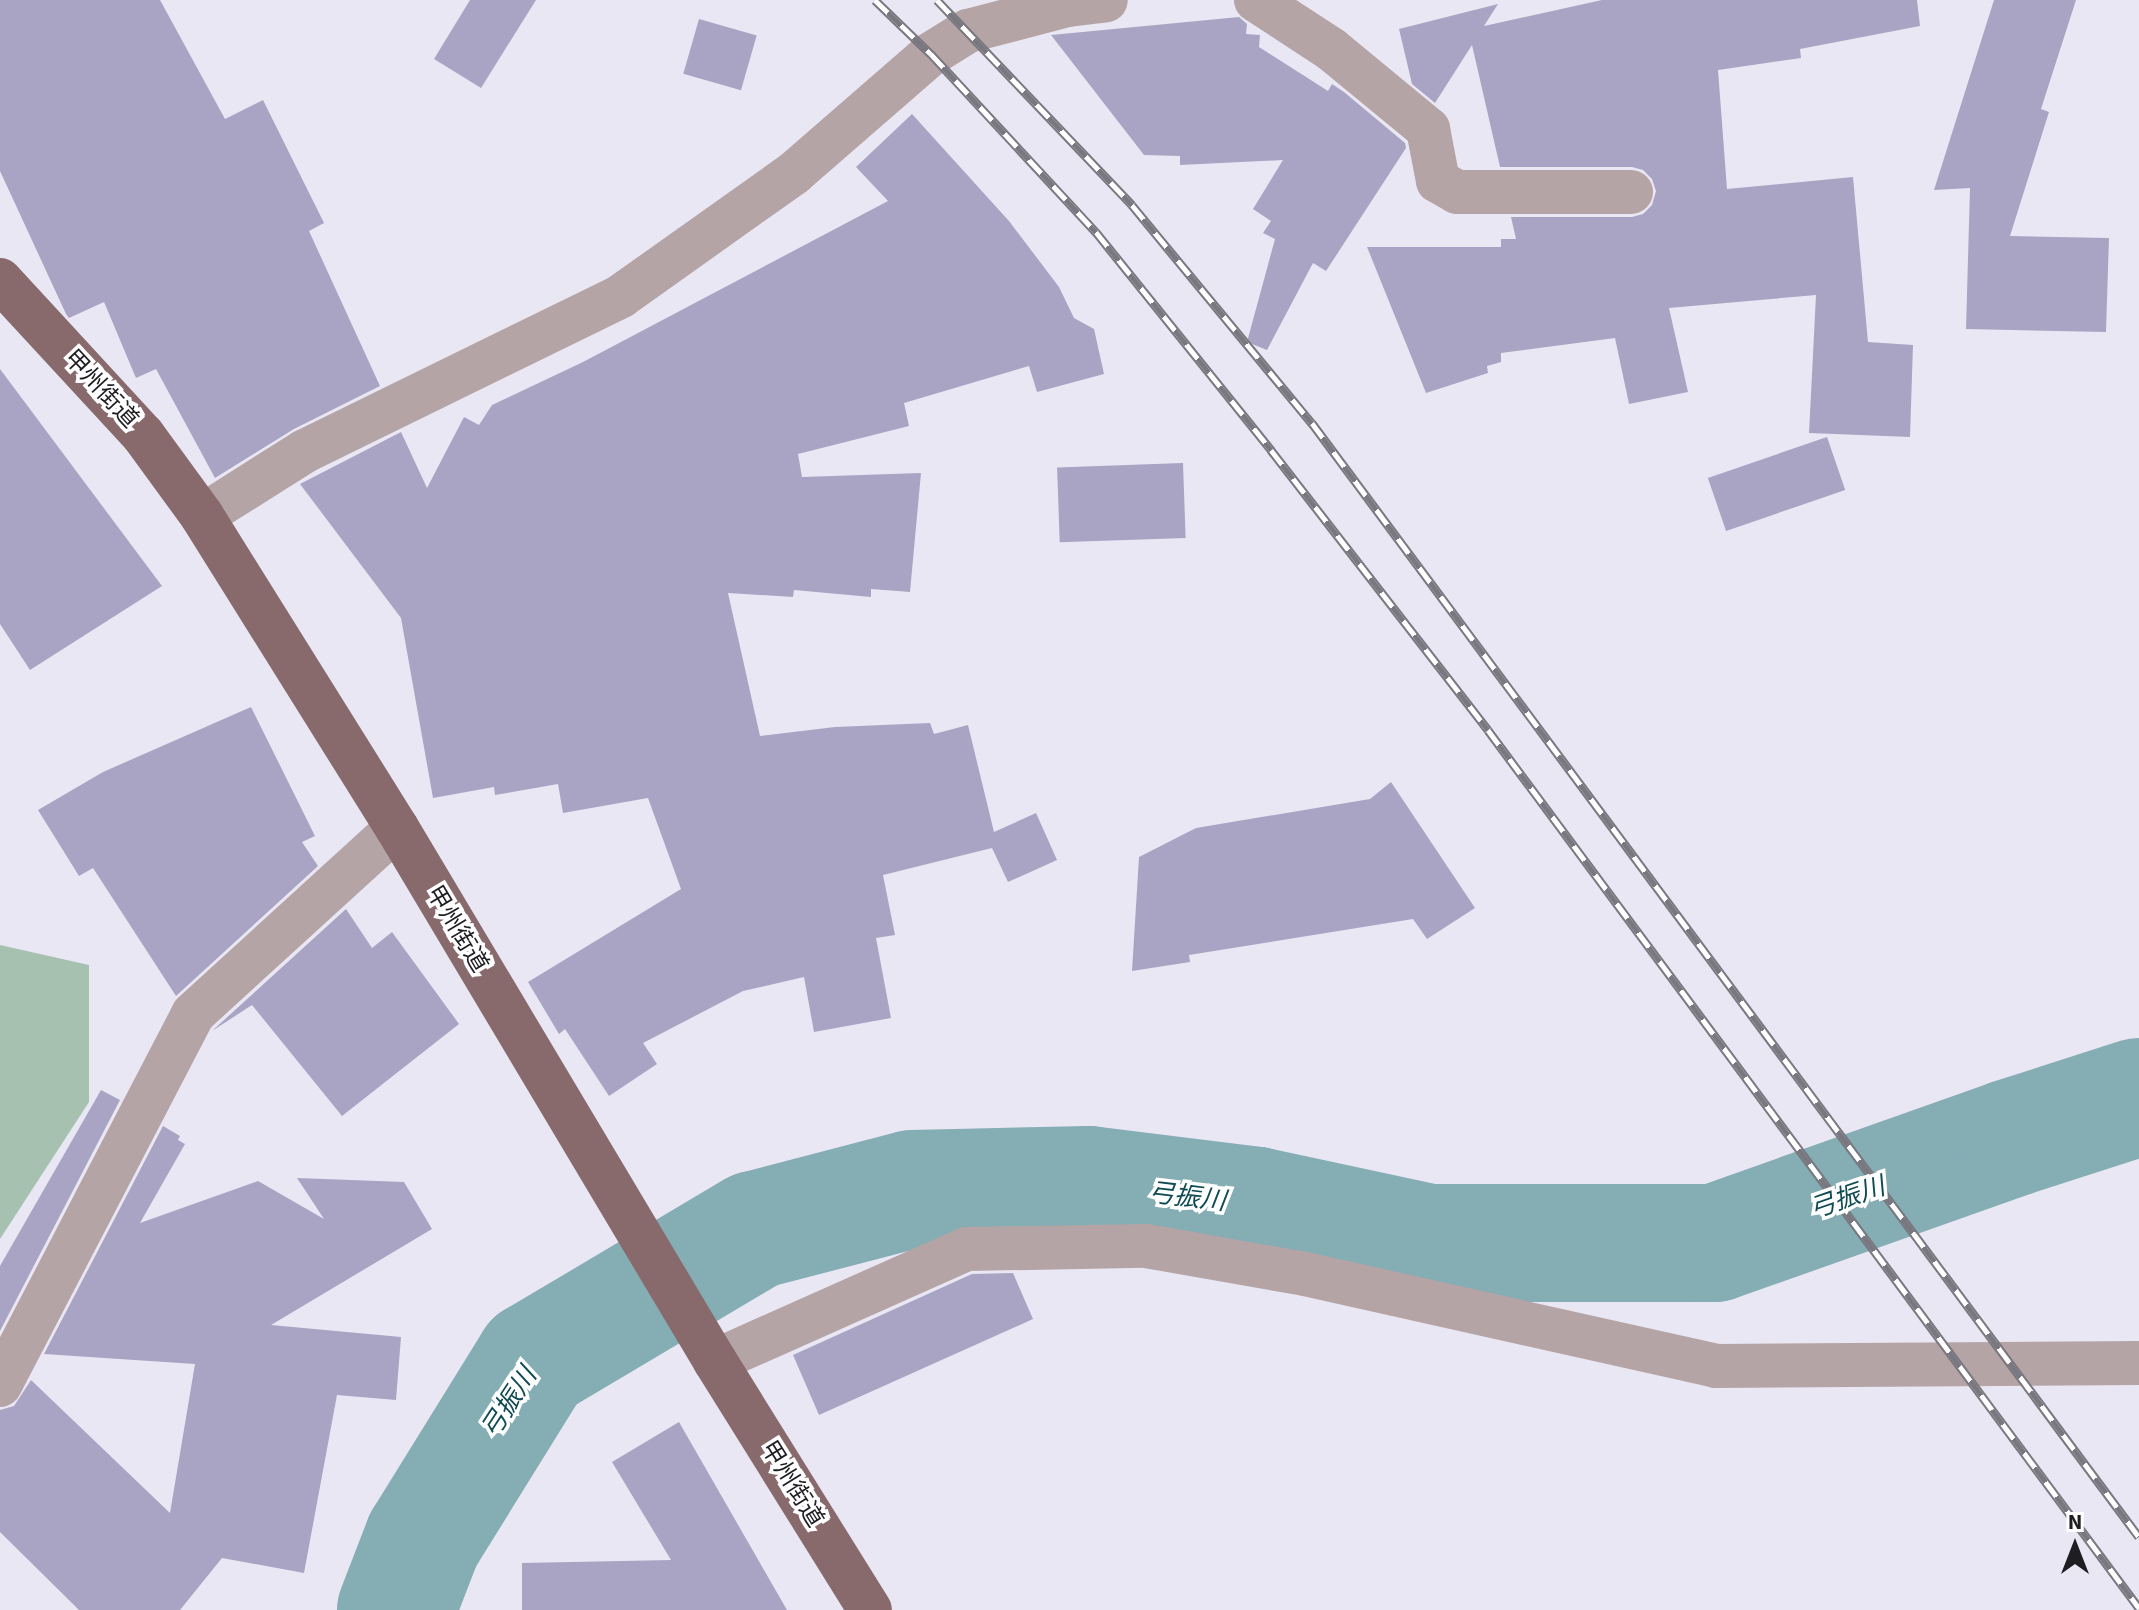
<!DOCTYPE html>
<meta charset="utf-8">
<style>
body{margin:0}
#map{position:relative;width:2139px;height:1610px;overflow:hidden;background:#eae7f4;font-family:"Source Sans 3","Noto Sans JP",sans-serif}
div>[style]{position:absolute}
.green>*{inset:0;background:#a6c1af}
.river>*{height:118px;margin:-59px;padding:0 59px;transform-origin:59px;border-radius:59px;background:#85adb4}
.building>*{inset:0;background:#a9a4c3;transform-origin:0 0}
.minor>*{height:44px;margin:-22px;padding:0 22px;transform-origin:22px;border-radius:22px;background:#b5a4a5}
.major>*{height:44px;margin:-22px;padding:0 22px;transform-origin:22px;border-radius:22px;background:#886a6d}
.rail>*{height:9px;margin-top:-4.5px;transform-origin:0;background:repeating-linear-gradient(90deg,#fff 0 18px,#79777f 0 36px);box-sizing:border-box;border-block:2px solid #79777f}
span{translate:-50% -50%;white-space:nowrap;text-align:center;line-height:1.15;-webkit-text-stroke:7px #fff;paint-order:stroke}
.street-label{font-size:24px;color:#1e1d21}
.water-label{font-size:26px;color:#104b54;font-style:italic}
.north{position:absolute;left:2035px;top:1506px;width:80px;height:80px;-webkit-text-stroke:6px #fff;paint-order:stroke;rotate:0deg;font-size:22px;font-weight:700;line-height:32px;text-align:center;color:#1e1d21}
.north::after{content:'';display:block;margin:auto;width:28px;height:36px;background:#1e1d21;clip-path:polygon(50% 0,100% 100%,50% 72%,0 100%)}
</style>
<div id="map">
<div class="green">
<div style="clip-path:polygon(0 945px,89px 965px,89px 1102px,0 1239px)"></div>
</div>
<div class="river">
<div style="left:396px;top:1610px;width:75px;rotate:-68.9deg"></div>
<div style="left:423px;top:1540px;width:211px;rotate:-58.2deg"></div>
<div style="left:534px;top:1361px;width:257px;rotate:-30.7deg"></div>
<div style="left:755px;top:1230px;width:162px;rotate:-14.6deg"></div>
<div style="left:912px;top:1189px;width:177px;rotate:-1.3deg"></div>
<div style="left:1089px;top:1185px;width:169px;rotate:7.1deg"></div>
<div style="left:1257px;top:1206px;width:177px;rotate:12.1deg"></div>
<div style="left:1430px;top:1243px;width:285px"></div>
<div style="left:1715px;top:1243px;width:314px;rotate:-19.5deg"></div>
<div style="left:2011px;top:1138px;width:134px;rotate:-17.8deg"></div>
</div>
<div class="building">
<div style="clip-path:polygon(0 0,160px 0,225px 119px,263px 100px,324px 223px,309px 231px,380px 386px,294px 429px,215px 478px,156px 369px,136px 378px,104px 302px,69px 318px,66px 314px,0 171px)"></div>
<div style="clip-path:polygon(470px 0,536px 0,481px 88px,434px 59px)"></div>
<div style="clip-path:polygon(1602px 0,1917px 0,1920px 26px,1800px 49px,1801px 58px,1718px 70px,1727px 189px,1853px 177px,1868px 342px,1913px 345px,1910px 437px,1809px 433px,1816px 295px,1669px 308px,1688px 392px,1629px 404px,1615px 338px,1501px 353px,1501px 362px,1487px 366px,1488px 373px,1426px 393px,1367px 247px,1501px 247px,1501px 239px,1516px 239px,1511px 217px,1632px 217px,1643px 214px,1652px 205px,1656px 191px,1652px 179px,1643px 170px,1632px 167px,1500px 167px,1472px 45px,1435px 103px,1412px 84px,1399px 29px,1498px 4px,1484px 26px)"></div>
<div style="clip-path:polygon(1994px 0,2076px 0,2041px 109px,2049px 112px,2010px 236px,2109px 238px,2106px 332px,1966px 329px,1970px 188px,1934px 190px)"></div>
<div style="clip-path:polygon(1239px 17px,1247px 24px,1246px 34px,1260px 35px,1259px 47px,1328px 91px,1332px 84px,1344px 92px,1405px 143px,1406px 148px,1326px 271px,1313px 263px,1267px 350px,1247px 342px,1275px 239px,1263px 233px,1271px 221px,1253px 209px,1283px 160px,1180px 165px,1180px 156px,1144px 155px,1051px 35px)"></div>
<div style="left:699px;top:19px;width:60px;height:57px;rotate:16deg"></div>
<div style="clip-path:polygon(912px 114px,1009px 221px,1059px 287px,1074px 318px,1094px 329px,1104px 374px,1037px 392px,1029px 366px,904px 403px,909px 426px,798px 454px,802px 477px,921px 473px,910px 592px,871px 589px,871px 597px,794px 590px,793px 597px,728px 593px,760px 736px,835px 727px,930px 723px,934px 734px,968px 725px,994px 832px,1036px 813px,1057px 860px,1008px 882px,992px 848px,883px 875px,895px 935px,876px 938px,891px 1018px,814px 1032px,804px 977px,743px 991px,643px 1043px,657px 1064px,609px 1096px,565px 1029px,559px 1034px,528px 982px,681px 889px,648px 798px,563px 813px,558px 784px,495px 795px,494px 787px,433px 798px,401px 618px,300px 484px,401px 432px,427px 488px,464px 417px,479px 425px,492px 405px,583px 362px,888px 201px,856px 167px)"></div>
<div style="clip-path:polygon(0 369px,162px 586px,30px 670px,0 624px)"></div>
<div style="left:1827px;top:437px;width:56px;height:126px;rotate:71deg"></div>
<div style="left:1183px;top:463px;width:75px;height:126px;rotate:88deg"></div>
<div style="clip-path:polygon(251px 707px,315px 836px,302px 842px,318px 866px,176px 996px,93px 868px,79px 876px,38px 810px,103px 772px)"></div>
<div style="clip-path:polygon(1391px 782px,1475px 908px,1427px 939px,1413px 919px,1189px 955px,1190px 962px,1132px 971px,1139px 857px,1196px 828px,1370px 799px)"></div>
<div style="clip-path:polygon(346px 909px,372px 948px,392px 932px,459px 1024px,342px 1116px,252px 1005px,212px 1031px)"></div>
<div style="clip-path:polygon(101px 1090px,120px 1100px,0 1331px,0 1266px)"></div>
<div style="clip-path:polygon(163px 1126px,180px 1136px,178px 1140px,185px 1144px,140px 1223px,258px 1181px,324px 1219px,297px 1178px,404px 1182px,432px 1229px,271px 1325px,401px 1337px,396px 1400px,337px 1395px,304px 1573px,222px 1558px,180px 1610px,79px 1610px,0 1532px,0 1410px,14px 1406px,31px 1380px,170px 1513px,195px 1364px,44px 1354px)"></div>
<div style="clip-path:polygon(1013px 1273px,1033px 1319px,819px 1415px,793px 1355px,972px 1274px)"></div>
<div style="clip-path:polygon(679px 1422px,787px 1610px,522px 1610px,522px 1563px,671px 1560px,612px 1462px)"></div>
</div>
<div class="minor">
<div style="left:1256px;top:0;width:90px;rotate:33.2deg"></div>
<div style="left:1331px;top:49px;width:126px;rotate:39.5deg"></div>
<div style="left:1428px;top:129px;width:53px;rotate:79.1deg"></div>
<div style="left:1438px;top:181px;width:22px;rotate:30deg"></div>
<div style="left:1457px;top:192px;width:174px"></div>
<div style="left:202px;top:516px;width:122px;rotate:-32.3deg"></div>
<div style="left:305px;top:451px;width:352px;rotate:-26.1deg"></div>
<div style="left:621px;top:296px;width:212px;rotate:-35.4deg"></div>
<div style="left:794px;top:173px;width:181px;rotate:-41deg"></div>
<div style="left:931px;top:54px;width:44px;rotate:-31.9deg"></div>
<div style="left:968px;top:31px;width:103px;rotate:-14.6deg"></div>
<div style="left:1068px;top:5px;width:38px;rotate:-7deg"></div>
<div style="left:715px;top:1361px;width:276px;rotate:-24deg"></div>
<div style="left:967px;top:1249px;width:179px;rotate:-1deg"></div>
<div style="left:1146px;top:1246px;width:161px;rotate:10deg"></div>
<div style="left:1305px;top:1274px;width:421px;rotate:12.6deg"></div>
<div style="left:1716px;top:1366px;width:423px;rotate:-0.4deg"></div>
<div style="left:0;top:1385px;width:418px;rotate:-62.5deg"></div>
<div style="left:193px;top:1014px;width:276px;rotate:-42.4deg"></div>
</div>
<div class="major">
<div style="left:0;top:280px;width:211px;rotate:47.3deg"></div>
<div style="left:143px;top:435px;width:100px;rotate:53.9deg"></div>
<div style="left:202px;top:516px;width:368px;rotate:58deg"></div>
<div style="left:397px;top:828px;width:621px;rotate:59.18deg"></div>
<div style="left:715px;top:1361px;width:293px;rotate:58.1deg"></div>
</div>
<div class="rail">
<div style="left:875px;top:0;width:78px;rotate:44deg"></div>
<div style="left:931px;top:54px;width:243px;rotate:47.2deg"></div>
<div style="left:1096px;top:232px;width:280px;rotate:51.2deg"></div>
<div style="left:1271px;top:450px;width:354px;rotate:52.2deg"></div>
<div style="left:1488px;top:730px;width:1093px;rotate:53.44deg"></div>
<div style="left:937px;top:0;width:283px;rotate:46.4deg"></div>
<div style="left:1132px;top:205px;width:283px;rotate:50.5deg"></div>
<div style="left:1312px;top:423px;width:1387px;rotate:53.41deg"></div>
</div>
<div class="street-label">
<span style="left:101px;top:389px;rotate:47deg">甲州街道</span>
<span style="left:457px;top:929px;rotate:59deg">甲州街道</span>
<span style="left:792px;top:1484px;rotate:58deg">甲州街道</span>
</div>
<div class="water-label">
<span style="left:1187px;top:1197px;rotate:7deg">弓振川</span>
<span style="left:1847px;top:1198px;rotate:-19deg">弓振川</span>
<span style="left:509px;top:1403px;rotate:-57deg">弓振川</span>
</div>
<div class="north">N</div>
</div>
